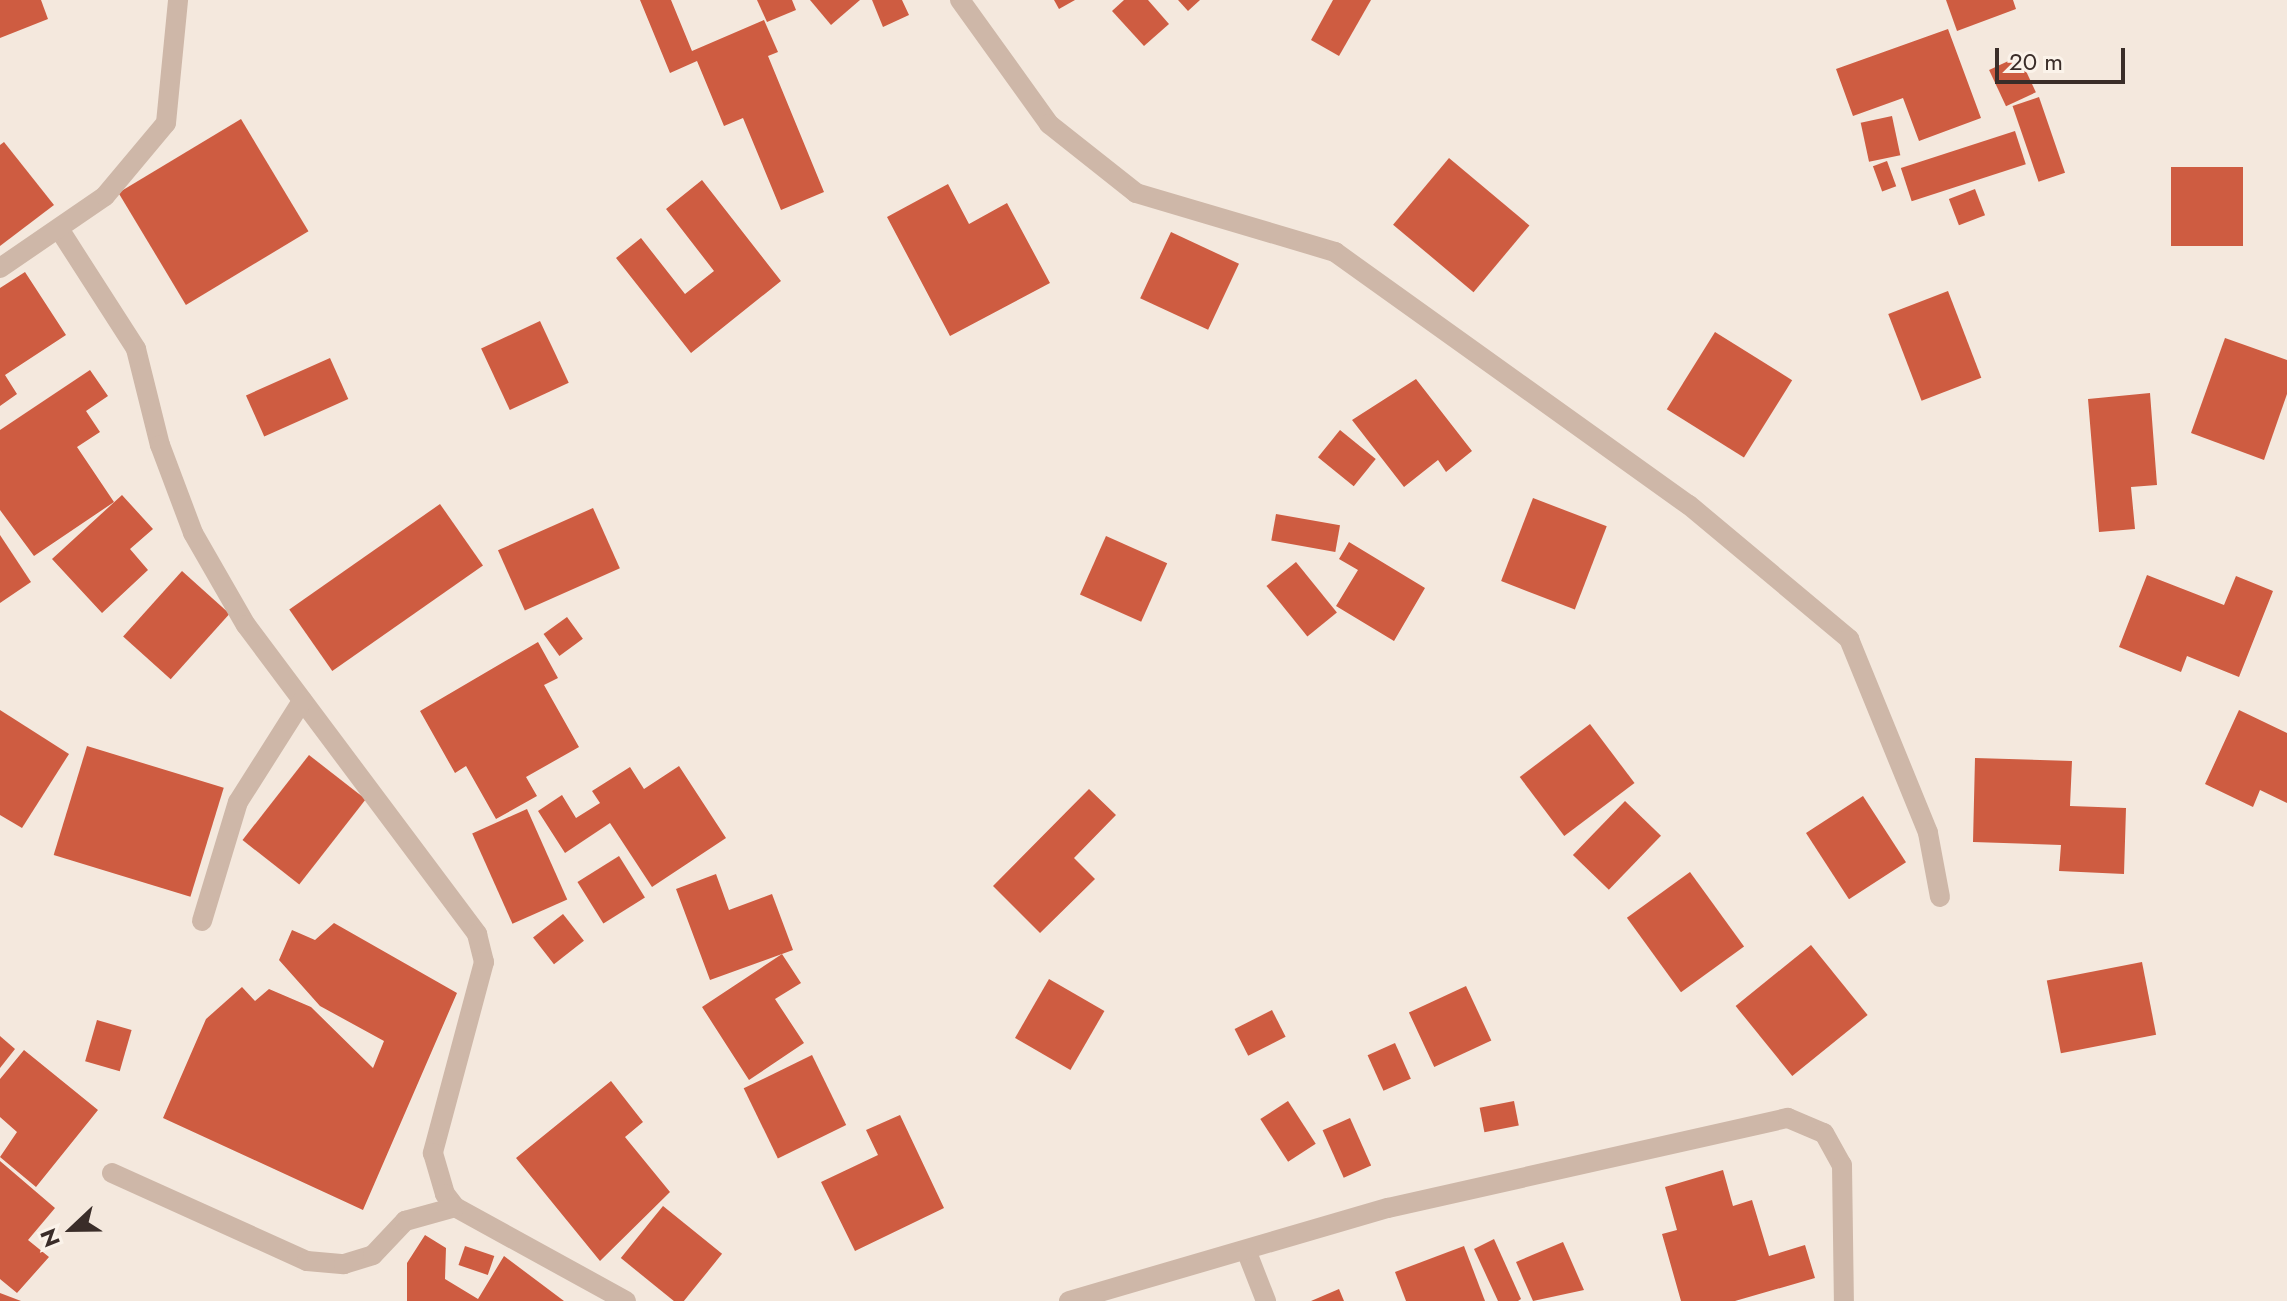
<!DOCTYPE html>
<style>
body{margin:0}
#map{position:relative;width:2287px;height:1301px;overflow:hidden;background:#f4e8dd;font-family:Jost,sans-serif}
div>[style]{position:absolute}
.building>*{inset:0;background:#ce5c41;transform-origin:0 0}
.minor>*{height:20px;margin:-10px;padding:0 10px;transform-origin:10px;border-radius:10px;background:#ceb7a8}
span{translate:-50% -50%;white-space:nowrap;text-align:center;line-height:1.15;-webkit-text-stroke:7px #fbf3ea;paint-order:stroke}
.north{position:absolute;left:32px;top:1189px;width:80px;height:80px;-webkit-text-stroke:6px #fbf3ea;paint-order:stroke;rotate:248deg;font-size:22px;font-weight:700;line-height:32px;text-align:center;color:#3a2d29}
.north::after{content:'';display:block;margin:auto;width:28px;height:36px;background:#3a2d29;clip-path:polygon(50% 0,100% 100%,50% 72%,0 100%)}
.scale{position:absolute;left:1995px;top:48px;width:130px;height:36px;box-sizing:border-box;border:4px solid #3a2d29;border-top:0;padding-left:10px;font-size:24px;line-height:28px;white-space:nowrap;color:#3a2d29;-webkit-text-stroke:6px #fbf3ea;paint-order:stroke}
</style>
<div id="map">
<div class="building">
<div style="clip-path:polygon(0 0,41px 0,48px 19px,0 38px)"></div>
<div style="clip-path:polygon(640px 0,671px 0,692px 51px,764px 20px,778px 52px,768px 56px,824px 192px,781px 210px,743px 118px,724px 126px,697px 61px,670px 73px)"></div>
<div style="clip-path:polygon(757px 0,792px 0,796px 10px,767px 22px)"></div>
<div style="clip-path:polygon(810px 0,860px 0,831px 25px)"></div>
<div style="clip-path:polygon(872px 0,902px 0,909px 15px,883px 27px)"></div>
<div style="clip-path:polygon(1054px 0,1075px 0,1059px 9px)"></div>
<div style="clip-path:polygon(1124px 0,1148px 0,1169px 24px,1144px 46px,1112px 11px)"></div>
<div style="clip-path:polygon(1178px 0,1200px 0,1188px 11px)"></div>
<div style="clip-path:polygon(1333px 0,1371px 0,1339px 56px,1311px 40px)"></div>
<div style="clip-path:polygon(1946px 0,2013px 0,2016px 9px,1957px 31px)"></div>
<div style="clip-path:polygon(1948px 29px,1981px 118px,1919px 141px,1903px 98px,1853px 116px,1836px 69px)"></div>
<div style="left:2019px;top:56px;width:40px;height:33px;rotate:65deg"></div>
<div style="left:2039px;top:97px;width:80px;height:28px;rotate:71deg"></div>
<div style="left:1892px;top:116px;width:40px;height:32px;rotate:78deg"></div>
<div style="left:241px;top:119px;width:131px;height:143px;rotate:59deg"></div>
<div style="left:2015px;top:131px;width:35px;height:120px;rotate:72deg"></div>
<div style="clip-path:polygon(4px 142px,54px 205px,0 246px,0 145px)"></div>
<div style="left:1449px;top:158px;width:105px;height:87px;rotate:40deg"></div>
<div style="left:1887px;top:161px;width:27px;height:15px;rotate:70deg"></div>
<div style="left:2171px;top:167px;width:72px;height:79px"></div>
<div style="clip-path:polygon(702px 180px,781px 281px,691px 353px,616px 258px,641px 238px,685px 294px,714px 271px,666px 209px)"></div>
<div style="clip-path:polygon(948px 184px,969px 224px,1007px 203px,1050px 283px,950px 336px,887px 217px)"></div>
<div style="left:1975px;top:189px;width:28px;height:28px;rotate:69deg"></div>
<div style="left:1171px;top:232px;width:75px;height:73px;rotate:25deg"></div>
<div style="clip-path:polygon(25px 272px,66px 335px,5px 375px,17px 394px,0 406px,0 288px)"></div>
<div style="left:1948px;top:291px;width:93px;height:64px;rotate:69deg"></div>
<div style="left:540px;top:321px;width:68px;height:65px;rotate:65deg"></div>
<div style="left:1715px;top:332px;width:91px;height:91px;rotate:32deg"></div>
<div style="clip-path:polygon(2225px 338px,2287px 360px,2287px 394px,2264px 460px,2191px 433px)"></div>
<div style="left:330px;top:358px;width:45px;height:92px;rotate:66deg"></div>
<div style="clip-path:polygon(90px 370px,108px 396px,86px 411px,100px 432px,77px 447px,114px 502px,34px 556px,0 510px,0 430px)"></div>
<div style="clip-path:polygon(1416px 379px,1472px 451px,1446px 472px,1438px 460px,1404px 487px,1352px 420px)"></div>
<div style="clip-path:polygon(2150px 393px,2157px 485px,2131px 487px,2135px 529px,2099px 532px,2088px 399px)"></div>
<div style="left:1340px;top:430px;width:46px;height:35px;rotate:39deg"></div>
<div style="clip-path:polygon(122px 495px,153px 529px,130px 549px,148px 570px,102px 613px,52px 559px)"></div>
<div style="left:1533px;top:498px;width:79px;height:89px;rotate:21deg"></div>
<div style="left:440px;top:504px;width:75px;height:184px;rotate:55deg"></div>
<div style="left:593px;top:508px;width:66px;height:104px;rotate:66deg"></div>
<div style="left:1276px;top:514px;width:65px;height:27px;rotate:10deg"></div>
<div style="clip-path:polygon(0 535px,31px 582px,0 603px)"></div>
<div style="left:1106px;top:536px;width:67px;height:64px;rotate:24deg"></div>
<div style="clip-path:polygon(1349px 542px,1425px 588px,1394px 641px,1336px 606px,1358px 570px,1339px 559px)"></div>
<div style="left:1296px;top:562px;width:65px;height:38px;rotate:51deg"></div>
<div style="left:182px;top:571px;width:64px;height:88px;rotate:42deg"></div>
<div style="clip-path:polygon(2147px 575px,2224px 605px,2236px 576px,2273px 591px,2239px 677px,2187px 656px,2181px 672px,2119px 647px)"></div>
<div style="left:567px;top:617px;width:27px;height:29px;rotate:54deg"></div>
<div style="clip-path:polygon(538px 642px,558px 678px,544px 685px,579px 747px,526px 777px,537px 796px,496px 819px,466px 766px,455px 773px,420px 711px)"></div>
<div style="clip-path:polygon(0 710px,69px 754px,22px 828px,0 815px)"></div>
<div style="clip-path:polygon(2239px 710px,2287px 733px,2287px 803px,2260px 790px,2253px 807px,2205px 784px)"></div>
<div style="left:1590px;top:724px;width:74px;height:88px;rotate:53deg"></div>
<div style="left:87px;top:746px;width:143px;height:114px;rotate:17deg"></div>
<div style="left:309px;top:755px;width:72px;height:108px;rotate:38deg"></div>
<div style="clip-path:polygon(1975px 758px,2072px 761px,2070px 806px,2126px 808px,2124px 874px,2059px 871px,2061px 845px,1973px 842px)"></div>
<div style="clip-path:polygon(679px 766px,726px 838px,652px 887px,610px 823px,565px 853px,538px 811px,562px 795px,576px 818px,600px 803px,592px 791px,630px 767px,644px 789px)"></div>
<div style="clip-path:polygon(1089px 789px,1116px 815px,1074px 858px,1095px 879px,1040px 933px,993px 886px)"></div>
<div style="left:1863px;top:796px;width:79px;height:68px;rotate:57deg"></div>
<div style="left:1625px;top:801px;width:50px;height:75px;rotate:44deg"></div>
<div style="left:527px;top:809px;width:99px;height:60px;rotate:66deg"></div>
<div style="left:619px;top:856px;width:49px;height:49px;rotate:58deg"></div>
<div style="left:1690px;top:872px;width:92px;height:78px;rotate:54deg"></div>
<div style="clip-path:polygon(716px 874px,729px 910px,772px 894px,793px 950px,710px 980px,676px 889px)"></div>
<div style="left:563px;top:914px;width:34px;height:38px;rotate:52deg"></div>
<div style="clip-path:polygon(334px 923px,457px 993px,363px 1210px,163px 1118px,206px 1019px,242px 987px,255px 1001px,269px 989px,311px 1007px,373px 1068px,384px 1041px,320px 1006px,279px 960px,292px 930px,315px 940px)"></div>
<div style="left:1811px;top:945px;width:90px;height:97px;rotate:51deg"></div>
<div style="clip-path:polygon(782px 954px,801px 983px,775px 999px,804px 1043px,749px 1080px,702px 1007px)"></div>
<div style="left:2142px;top:962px;width:74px;height:97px;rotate:79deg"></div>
<div style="left:1049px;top:979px;width:64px;height:68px;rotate:30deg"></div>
<div style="left:1466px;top:986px;width:60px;height:63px;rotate:65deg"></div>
<div style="left:1272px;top:1010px;width:30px;height:42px;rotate:63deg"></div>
<div style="left:97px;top:1020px;width:36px;height:43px;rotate:16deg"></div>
<div style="clip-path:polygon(0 1036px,15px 1049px,0 1068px)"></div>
<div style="left:1395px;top:1043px;width:39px;height:30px;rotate:66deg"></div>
<div style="clip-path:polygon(24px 1050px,98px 1110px,36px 1187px,0 1157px,17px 1132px,0 1117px,0 1079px)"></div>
<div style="left:812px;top:1055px;width:78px;height:76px;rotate:64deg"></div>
<div style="clip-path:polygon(611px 1081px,643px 1122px,625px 1137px,670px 1192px,600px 1261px,516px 1158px)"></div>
<div style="left:1288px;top:1101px;width:51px;height:33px;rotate:57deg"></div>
<div style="left:1514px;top:1101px;width:25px;height:35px;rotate:79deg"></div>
<div style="clip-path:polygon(900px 1115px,944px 1208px,855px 1251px,821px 1182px,878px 1155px,866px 1130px)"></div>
<div style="left:1350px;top:1118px;width:52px;height:30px;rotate:66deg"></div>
<div style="clip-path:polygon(0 1161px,55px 1208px,28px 1240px,49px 1257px,17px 1293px,0 1279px)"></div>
<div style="clip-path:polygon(1723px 1170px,1733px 1206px,1752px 1200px,1769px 1256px,1805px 1245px,1815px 1278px,1735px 1301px,1681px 1301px,1662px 1234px,1677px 1230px,1665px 1187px)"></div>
<div style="left:663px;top:1206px;width:76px;height:67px;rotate:39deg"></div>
<div style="clip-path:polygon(425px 1235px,446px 1248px,445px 1279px,478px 1299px,504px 1256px,564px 1301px,407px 1301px,407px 1263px)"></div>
<div style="clip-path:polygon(1494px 1239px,1521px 1299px,1518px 1301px,1498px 1301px,1474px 1249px)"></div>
<div style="clip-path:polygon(1563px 1242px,1584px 1290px,1533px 1301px,1516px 1262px)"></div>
<div style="left:465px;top:1246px;width:31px;height:20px;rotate:19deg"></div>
<div style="clip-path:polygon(1464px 1246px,1485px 1301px,1406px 1301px,1395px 1272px)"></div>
<div style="clip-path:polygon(1339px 1289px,1344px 1301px,1311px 1301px)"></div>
<div style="clip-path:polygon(0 1293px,21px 1301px,0 1301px)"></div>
</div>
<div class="minor">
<div style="left:960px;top:0;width:153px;rotate:54.3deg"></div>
<div style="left:1049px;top:124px;width:111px;rotate:38.4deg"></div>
<div style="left:1136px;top:193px;width:208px;rotate:16.5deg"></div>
<div style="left:1335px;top:252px;width:435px;rotate:35.6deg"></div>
<div style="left:1689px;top:505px;width:209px;rotate:39.9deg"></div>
<div style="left:1849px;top:639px;width:209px;rotate:67.8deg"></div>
<div style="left:1928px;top:833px;width:65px;rotate:79.4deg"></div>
<div style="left:61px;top:232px;width:139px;rotate:57.3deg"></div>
<div style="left:136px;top:349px;width:99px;rotate:76deg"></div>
<div style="left:160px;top:445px;width:94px;rotate:69.4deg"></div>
<div style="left:193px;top:533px;width:106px;rotate:60.1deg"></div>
<div style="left:246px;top:625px;width:386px;rotate:53.2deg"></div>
<div style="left:477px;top:934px;width:29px;rotate:76deg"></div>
<div style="left:484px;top:962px;width:198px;rotate:105deg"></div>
<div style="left:433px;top:1153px;width:43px;rotate:73.7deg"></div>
<div style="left:445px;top:1194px;width:16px;rotate:52deg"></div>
<div style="left:455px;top:1207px;width:195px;rotate:28.8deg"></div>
<div style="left:0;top:268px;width:127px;rotate:-34.4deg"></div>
<div style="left:105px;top:196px;width:95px;rotate:-50.1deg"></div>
<div style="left:166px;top:123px;width:124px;rotate:-84.4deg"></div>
<div style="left:202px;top:921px;width:124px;rotate:-73.2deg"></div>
<div style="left:238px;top:802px;width:120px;rotate:-57.6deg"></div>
<div style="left:112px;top:1173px;width:214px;rotate:24.3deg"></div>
<div style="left:307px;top:1261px;width:37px;rotate:5deg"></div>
<div style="left:344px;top:1264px;width:30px;rotate:-17deg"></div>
<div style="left:373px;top:1255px;width:47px;rotate:-46.7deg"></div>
<div style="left:405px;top:1221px;width:52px;rotate:-15.6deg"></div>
<div style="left:1246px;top:1250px;width:55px;rotate:68.6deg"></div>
<div style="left:1069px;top:1301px;width:332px;rotate:-16.3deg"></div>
<div style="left:1388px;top:1208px;width:410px;rotate:-12.7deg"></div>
<div style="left:1788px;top:1118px;width:39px;rotate:23deg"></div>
<div style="left:1824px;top:1133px;width:37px;rotate:61deg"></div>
<div style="left:1842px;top:1165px;width:136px;rotate:89.2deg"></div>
</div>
<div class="north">N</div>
<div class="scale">20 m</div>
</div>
